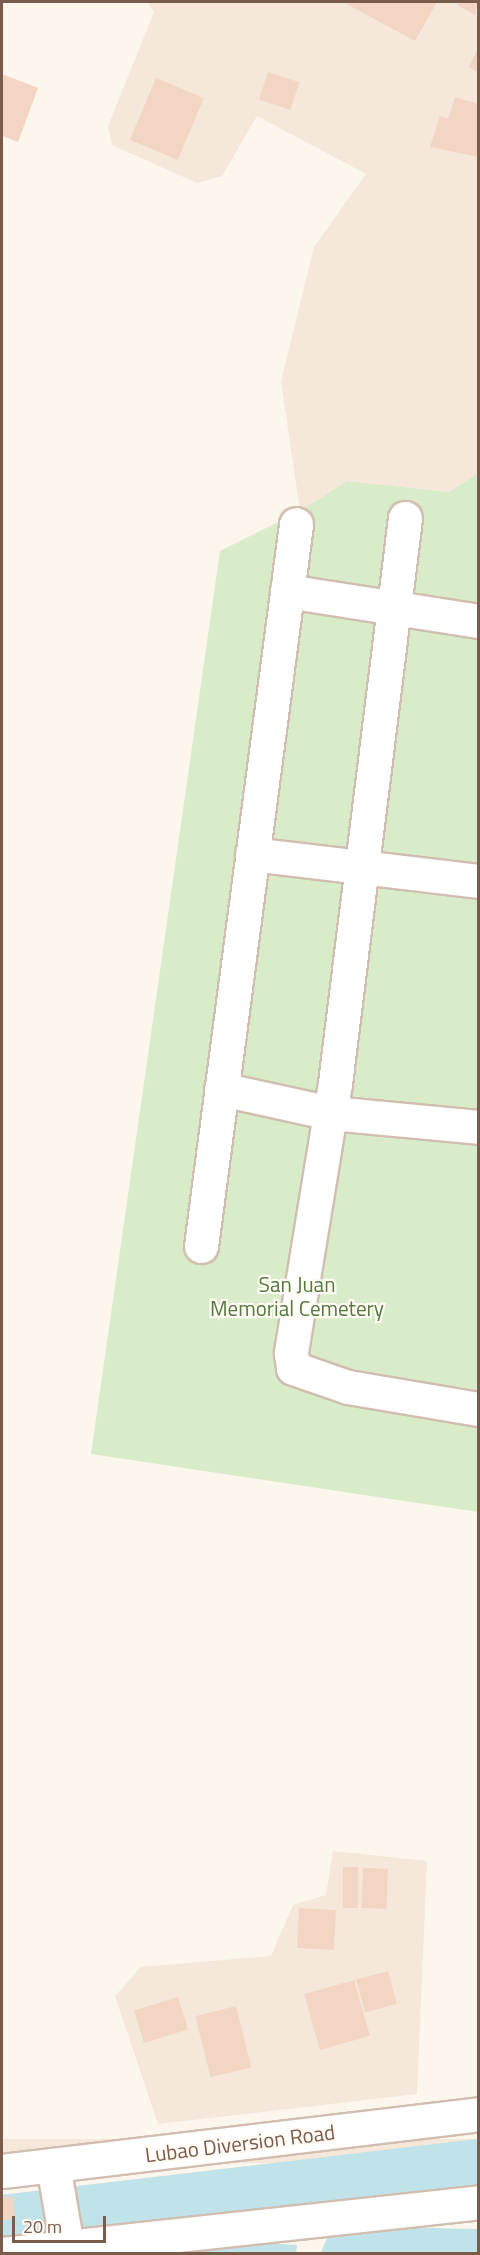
<!DOCTYPE html>
<style>
body{margin:0}
#map{position:relative;width:480px;height:2255px;overflow:hidden;background:#fdf6ec;font-family:"Titillium Web",sans-serif}
div>[style]{position:absolute}
.residential>*{inset:0;background:#f5e8da;transform-origin:0 0}
.green>*{inset:0;background:#d8ecc9}
.water>*{inset:0;background:#bfe3e8}
.river>*{height:57px;margin:-28.5px;padding:0 28.5px;transform-origin:28.5px;border-radius:28.5px;background:#bfe3e8}
.building>*{inset:0;background:#f3d5c3;transform-origin:0 0}
.roads{filter:drop-shadow(2px 0 #d1beb0) drop-shadow(-2px 0 #d1beb0) drop-shadow(0 2px #d1beb0) drop-shadow(0 -2px #d1beb0)}
.minor>*{height:33px;margin:-16.5px;padding:0 16.5px;transform-origin:16.5px;border-radius:16.5px;background:#fff}
span{translate:-50% -50%;white-space:nowrap;text-align:center;line-height:1.15;-webkit-text-stroke:4.5px #fffaf3;paint-order:stroke}
.park-label{font-size:21px;color:#537a41}
.street-label{font-size:21px;color:#7a5c4d}
.frame{position:absolute;inset:0;border:3px solid #7a5c4d;pointer-events:none}
.scale{position:absolute;left:12px;top:2216px;width:94px;height:27px;box-sizing:border-box;border:3px solid #7a5c4d;border-top:0;padding-left:8px;font-size:18px;line-height:21px;white-space:nowrap;color:#7a5c4d;-webkit-text-stroke:4px #fffaf3;paint-order:stroke}
</style>
<div id="map">
<div class="residential">
<div style="clip-path:polygon(148px 2px,478px 2px,478px 473px,449px 492px,347px 481px,300px 511px,281px 381px,314px 247px,366px 174px,257px 116px,222px 176px,197px 183px,112px 145px,108px 126px,154px 12px)"></div>
<div style="clip-path:polygon(333px 1851px,427px 1861px,417px 2094px,158px 2124px,115px 1996px,141px 1967px,271px 1956px,293px 1905px,326px 1895px)"></div>
<div style="left:478px;top:2139px;width:24px;height:479px;rotate:90deg"></div>
</div>
<div class="green">
<div style="clip-path:polygon(478px 473px,478px 1512px,91px 1454px,220px 551px,300px 511px,347px 481px,449px 492px)"></div>
</div>
<div class="water">
<div style="clip-path:polygon(341px 2226px,478px 2229px,478px 2248px,476px 2253px,320px 2254px,328px 2236px)"></div>
<div style="clip-path:polygon(211px 2240px,297px 2245px,296px 2253px,199px 2254px)"></div>
</div>
<div class="river">
<div style="left:2px;top:2223px;width:479px;rotate:-6.7deg"></div>
</div>
<div class="building">
<div style="clip-path:polygon(343px 2px,437px 2px,415px 41px)"></div>
<div style="clip-path:polygon(458px 2px,478px 2px,475px 15px,457px 5px)"></div>
<div style="clip-path:polygon(478px 47px,478px 72px,469px 67px)"></div>
<div style="left:268px;top:72px;width:33px;height:29px;rotate:18deg"></div>
<div style="clip-path:polygon(2px 74px,38px 88px,18px 142px,2px 136px)"></div>
<div style="left:156px;top:78px;width:52px;height:67px;rotate:23deg"></div>
<div style="clip-path:polygon(455px 97px,478px 104px,478px 157px,430px 147px,440px 116px,448px 119px)"></div>
<div style="left:343px;top:1867px;width:15px;height:41px"></div>
<div style="left:363px;top:1868px;width:25px;height:40px;rotate:2deg"></div>
<div style="left:299px;top:1908px;width:37px;height:40px;rotate:3deg"></div>
<div style="left:388px;top:1971px;width:34px;height:33px;rotate:75deg"></div>
<div style="left:354px;top:1980px;width:58px;height:52px;rotate:74deg"></div>
<div style="left:178px;top:1997px;width:34px;height:46px;rotate:73deg"></div>
<div style="left:236px;top:2006px;width:63px;height:42px;rotate:76deg"></div>
<div style="clip-path:polygon(2px 2197px,13px 2197px,15px 2219px,2px 2220px)"></div>
</div>
<div class="roads">
<div class="minor">
<div style="left:405px;top:518px;width:569px;rotate:97.06deg"></div>
<div style="left:335px;top:1083px;width:274px;rotate:99.3deg"></div>
<div style="left:291px;top:1353px;width:15px;rotate:82deg"></div>
<div style="left:293px;top:1368px;width:58px;rotate:19.1deg"></div>
<div style="left:348px;top:1387px;width:132px;rotate:9.6deg"></div>
<div style="left:287px;top:591px;width:193px;rotate:8.9deg"></div>
<div style="left:252px;top:854px;width:228px;rotate:6.8deg"></div>
<div style="left:221px;top:1089px;width:113px;rotate:12.3deg"></div>
<div style="left:331px;top:1113px;width:148px;rotate:5.4deg"></div>
<div style="left:201px;top:1246px;width:728px;rotate:-82.5deg"></div>
<div style="left:53px;top:2165px;width:82px;rotate:80.2deg"></div>
<div style="left:2px;top:2171px;width:479px;rotate:-6.8deg"></div>
<div style="left:3px;top:2254px;width:478px;rotate:-6.2deg"></div>
</div>
</div>
<div class="park-label">
<span style="left:297px;top:1296px">San Juan<br>Memorial Cemetery</span>
</div>
<div class="street-label">
<span style="left:240px;top:2143px;rotate:-7deg">Lubao Diversion Road</span>
</div>
<div class="frame"></div>
<div class="scale">20 m</div>
</div>
